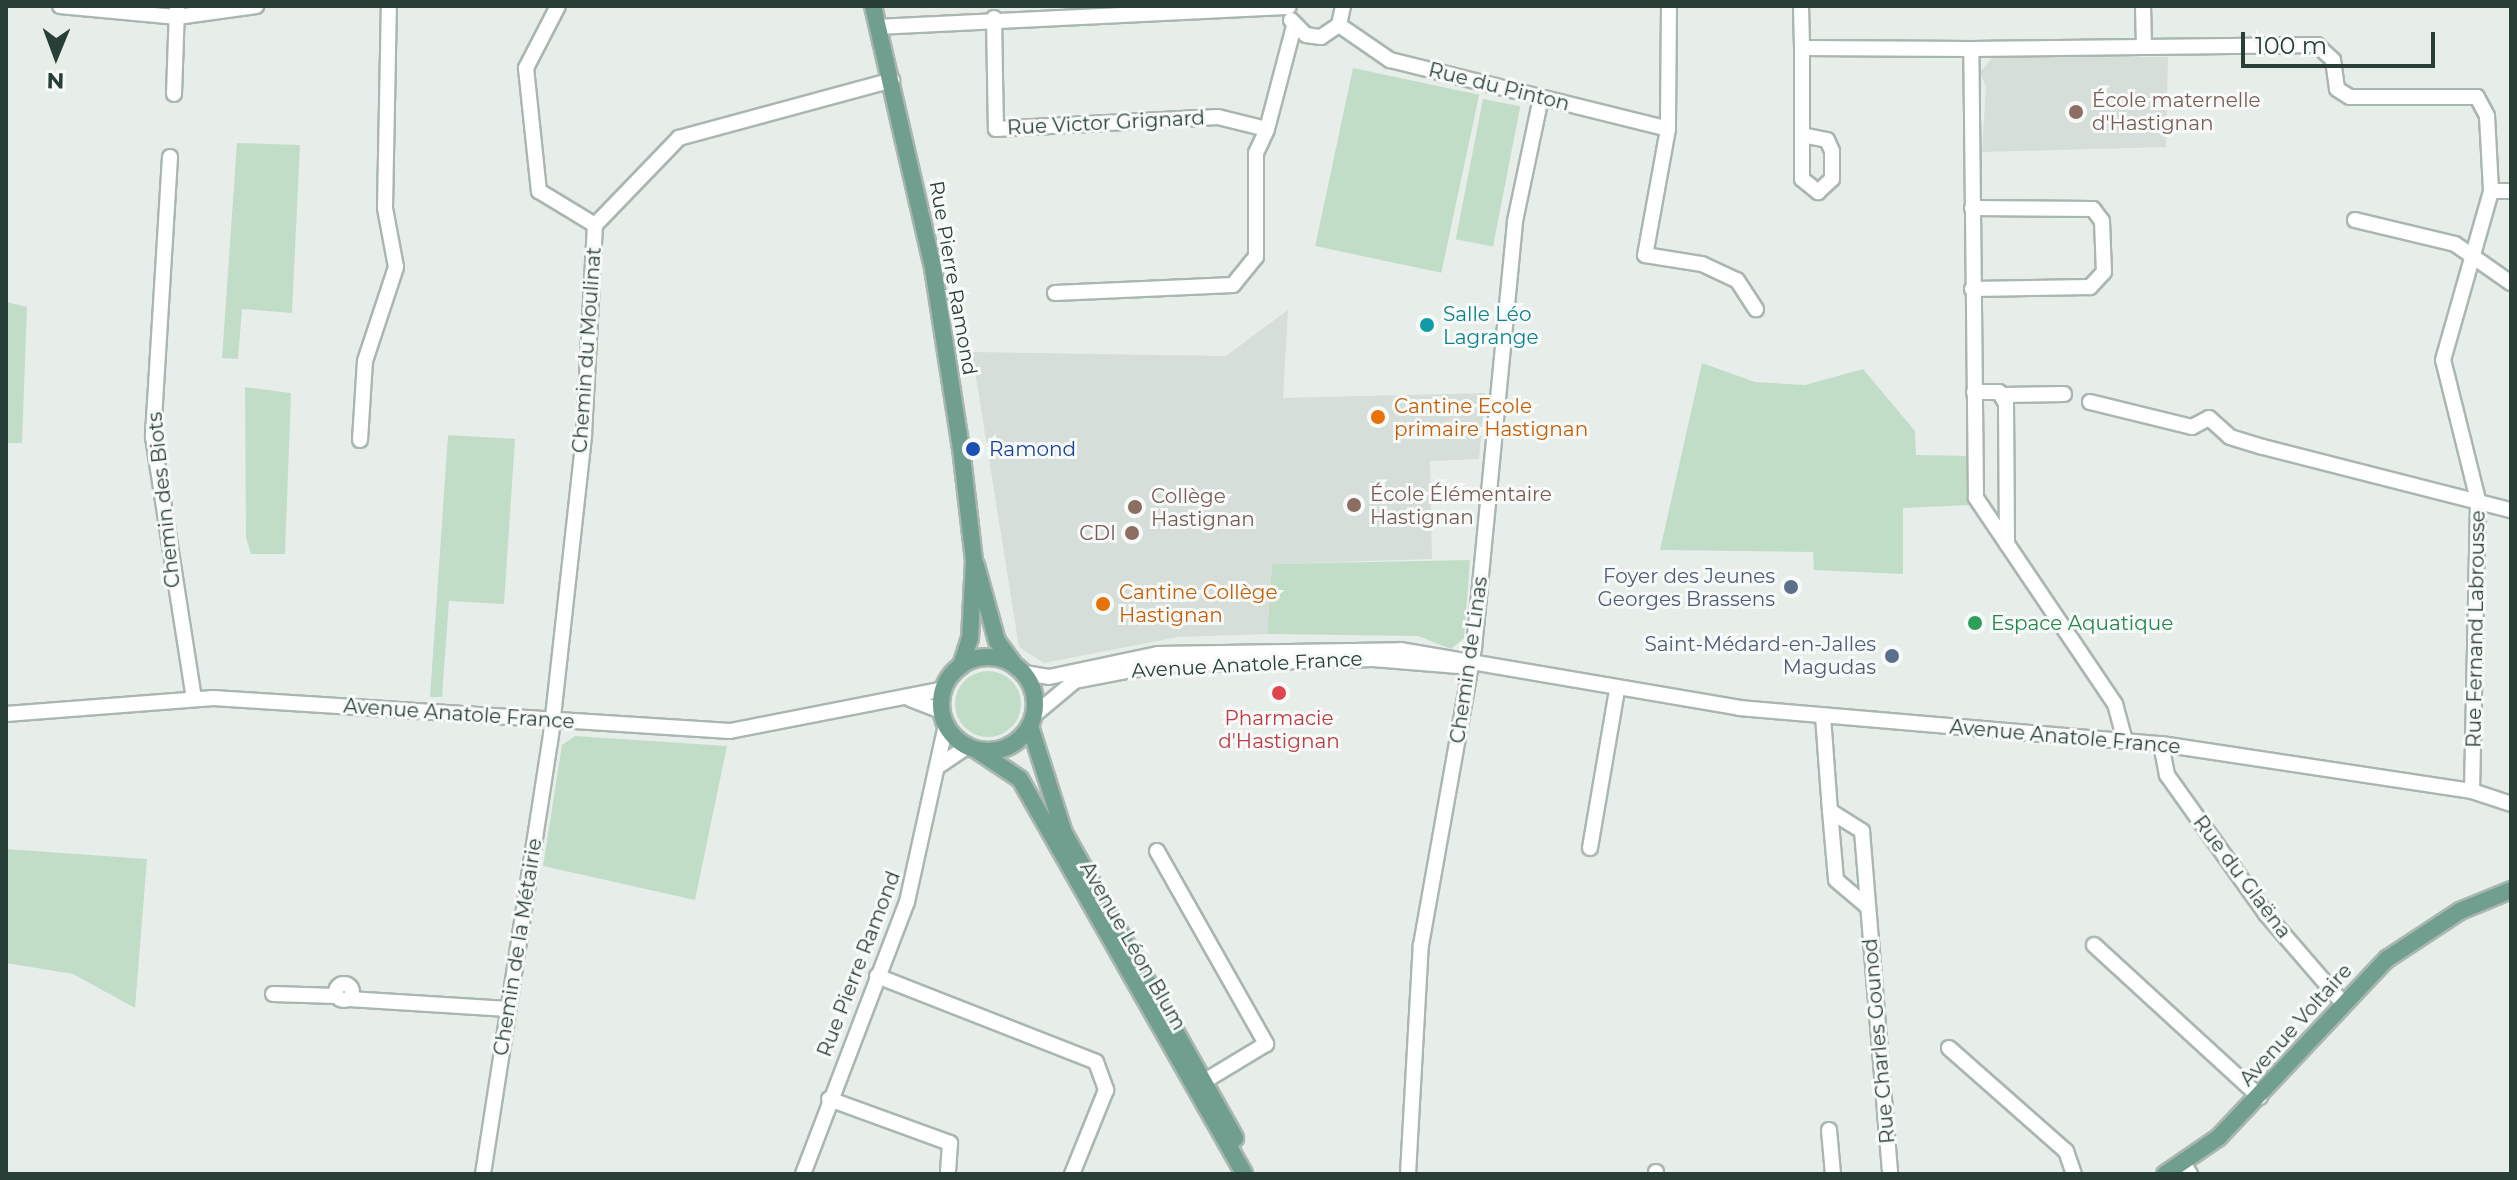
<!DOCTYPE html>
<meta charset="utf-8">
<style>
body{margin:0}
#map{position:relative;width:2517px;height:1180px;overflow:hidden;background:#e7eeea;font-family:Montserrat,sans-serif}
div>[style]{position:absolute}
.built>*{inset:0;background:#d5ded9}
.green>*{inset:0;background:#c2ddc7;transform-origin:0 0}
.round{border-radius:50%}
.roads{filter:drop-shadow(2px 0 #aab6b0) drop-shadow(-2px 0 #aab6b0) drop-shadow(0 2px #aab6b0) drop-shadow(0 -2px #aab6b0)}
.minor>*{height:14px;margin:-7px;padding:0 7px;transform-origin:7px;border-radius:7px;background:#fff}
.minor>.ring{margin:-7px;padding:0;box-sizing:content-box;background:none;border:14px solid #fff;border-radius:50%}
.major>*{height:16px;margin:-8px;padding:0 8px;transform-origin:8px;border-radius:8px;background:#709f8f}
.major>.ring{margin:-8px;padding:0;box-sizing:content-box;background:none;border:16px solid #709f8f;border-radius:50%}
.dots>*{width:22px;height:22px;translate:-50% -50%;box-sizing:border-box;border:4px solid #f7faf9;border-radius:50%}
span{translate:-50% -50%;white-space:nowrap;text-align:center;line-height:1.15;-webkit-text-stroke:6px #f7faf9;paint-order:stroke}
.street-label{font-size:20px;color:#273f36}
.education-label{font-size:20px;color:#785e54}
.left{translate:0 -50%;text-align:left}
.right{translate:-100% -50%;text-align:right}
.culture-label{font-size:20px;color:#0d838f}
.food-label{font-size:20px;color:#c56008}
.transit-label{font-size:20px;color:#164399}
.service-label{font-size:20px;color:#4e5e75}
.leisure-label{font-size:20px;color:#27864d}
.health-label{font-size:20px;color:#be3a42}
.frame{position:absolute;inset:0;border:8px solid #273f36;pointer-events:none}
.north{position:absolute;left:16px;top:16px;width:80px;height:80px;-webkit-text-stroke:6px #f7faf9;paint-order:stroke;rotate:181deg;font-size:22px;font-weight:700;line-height:32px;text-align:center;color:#273f36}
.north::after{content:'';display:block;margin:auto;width:28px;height:36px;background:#273f36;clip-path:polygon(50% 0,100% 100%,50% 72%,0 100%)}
.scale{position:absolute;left:2241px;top:32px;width:194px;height:36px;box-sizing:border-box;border:4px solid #273f36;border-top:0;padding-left:10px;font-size:24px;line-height:28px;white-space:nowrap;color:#273f36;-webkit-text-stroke:6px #f7faf9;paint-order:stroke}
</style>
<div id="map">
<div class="built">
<div style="clip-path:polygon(1993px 57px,2168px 57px,2166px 147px,1982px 152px,1986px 87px,1980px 72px)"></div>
<div style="clip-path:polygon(1288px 310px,1283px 398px,1485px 393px,1479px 459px,1430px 461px,1432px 559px,1272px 564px,1267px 634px,1178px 637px,1044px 663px,1019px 647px,972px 352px,1226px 356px)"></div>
</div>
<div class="green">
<div style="left:1353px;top:68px;width:129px;height:182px;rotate:12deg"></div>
<div style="left:1483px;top:99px;width:38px;height:143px;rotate:11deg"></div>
<div style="clip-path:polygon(237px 143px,300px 145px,292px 313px,242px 309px,238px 359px,222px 358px)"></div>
<div style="clip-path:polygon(6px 302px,27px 307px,22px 443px,6px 443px)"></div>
<div style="clip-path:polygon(1702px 363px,1755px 382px,1805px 385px,1863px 369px,1915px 431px,1916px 455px,1971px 456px,1970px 505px,1903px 508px,1903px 574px,1814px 570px,1813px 552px,1660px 550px)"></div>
<div style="clip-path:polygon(245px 387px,291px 393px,285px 554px,251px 554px,246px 538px)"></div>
<div style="clip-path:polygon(448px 435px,515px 439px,504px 604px,449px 601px,442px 697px,430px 697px)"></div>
<div style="clip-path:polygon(1470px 560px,1464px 638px,1451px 649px,1418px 636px,1267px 634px,1272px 564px)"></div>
<div class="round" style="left:955px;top:671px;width:66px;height:66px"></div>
<div style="clip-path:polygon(575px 736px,727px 746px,695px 900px,543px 866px,562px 745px)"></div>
<div style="clip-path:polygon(6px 849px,147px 859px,135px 1008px,73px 974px,6px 963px)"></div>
</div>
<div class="roads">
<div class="minor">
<div style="left:60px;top:6px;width:118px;rotate:5.4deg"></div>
<div style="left:177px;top:17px;width:80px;rotate:-7.9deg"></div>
<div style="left:558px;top:6px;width:70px;rotate:117.3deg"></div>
<div style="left:526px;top:68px;width:124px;rotate:84deg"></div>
<div style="left:539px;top:191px;width:66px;rotate:31.3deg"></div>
<div style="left:1669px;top:6px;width:123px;rotate:90.5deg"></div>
<div style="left:1668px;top:129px;width:128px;rotate:100.3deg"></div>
<div style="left:1645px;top:255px;width:58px;rotate:9deg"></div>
<div style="left:1702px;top:264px;width:38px;rotate:25deg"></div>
<div style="left:1737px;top:280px;width:35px;rotate:57deg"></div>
<div style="left:1801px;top:6px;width:42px;rotate:88.6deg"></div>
<div style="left:1802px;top:48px;width:169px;rotate:0.3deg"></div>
<div style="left:994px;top:18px;width:111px;rotate:89deg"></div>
<div style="left:996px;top:129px;width:222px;rotate:-3.1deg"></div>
<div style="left:1218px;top:117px;width:50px;rotate:13.8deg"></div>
<div style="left:1267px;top:129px;width:106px;rotate:-75.3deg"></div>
<div style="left:1291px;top:20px;width:21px;rotate:45deg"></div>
<div style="left:1306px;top:35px;width:15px;rotate:8deg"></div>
<div style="left:1321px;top:37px;width:22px;rotate:-34deg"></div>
<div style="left:1339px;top:25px;width:19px;rotate:-78deg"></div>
<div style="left:1339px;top:25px;width:62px;rotate:34.5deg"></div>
<div style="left:1390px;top:60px;width:286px;rotate:13.9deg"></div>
<div style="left:878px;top:27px;width:411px;rotate:-2.8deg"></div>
<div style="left:2144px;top:47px;width:173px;rotate:-0.7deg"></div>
<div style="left:2317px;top:45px;width:22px;rotate:43deg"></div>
<div style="left:2333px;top:60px;width:29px;rotate:82deg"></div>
<div style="left:2337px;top:89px;width:15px;rotate:32deg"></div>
<div style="left:2350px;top:97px;width:127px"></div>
<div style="left:2477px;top:97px;width:21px;rotate:62deg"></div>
<div style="left:2487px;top:116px;width:75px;rotate:86.9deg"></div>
<div style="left:2491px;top:191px;width:20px"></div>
<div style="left:1802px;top:48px;width:131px;rotate:90deg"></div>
<div style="left:1802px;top:179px;width:21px;rotate:39deg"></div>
<div style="left:1818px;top:192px;width:19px;rotate:-43deg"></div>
<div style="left:1832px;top:179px;width:28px;rotate:-90deg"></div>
<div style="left:1832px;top:151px;width:12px;rotate:-114deg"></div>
<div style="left:1827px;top:140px;width:25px;rotate:-169deg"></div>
<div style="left:174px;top:94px;width:88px;rotate:-88deg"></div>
<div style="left:170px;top:157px;width:281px;rotate:93.5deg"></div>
<div style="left:153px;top:437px;width:264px;rotate:81.1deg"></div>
<div style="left:1972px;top:208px;width:121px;rotate:0.5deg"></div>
<div style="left:2093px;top:209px;width:15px;rotate:53deg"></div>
<div style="left:2102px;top:221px;width:51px;rotate:87.8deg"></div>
<div style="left:2104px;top:272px;width:21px;rotate:133deg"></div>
<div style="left:2090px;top:287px;width:118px;rotate:179deg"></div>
<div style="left:2355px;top:220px;width:103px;rotate:13.5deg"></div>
<div style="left:2455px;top:244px;width:68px;rotate:34.9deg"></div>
<div style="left:1055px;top:293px;width:178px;rotate:-2.6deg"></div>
<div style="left:1233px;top:285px;width:36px;rotate:-51deg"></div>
<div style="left:1256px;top:257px;width:104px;rotate:-90deg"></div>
<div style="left:1256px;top:153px;width:26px;rotate:-65deg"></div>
<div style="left:1974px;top:392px;width:25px"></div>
<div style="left:1999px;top:392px;width:13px;rotate:58deg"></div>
<div style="left:2006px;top:403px;width:141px;rotate:89.6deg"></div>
<div style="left:2003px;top:395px;width:61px;rotate:-0.9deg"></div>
<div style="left:2090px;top:402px;width:105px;rotate:13.8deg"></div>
<div style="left:2192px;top:427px;width:19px;rotate:-28deg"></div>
<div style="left:2209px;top:418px;width:28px;rotate:42deg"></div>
<div style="left:2230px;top:437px;width:34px;rotate:17deg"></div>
<div style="left:2263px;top:447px;width:256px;rotate:14.3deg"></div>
<div style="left:360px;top:440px;width:79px;rotate:-86.4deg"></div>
<div style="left:365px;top:361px;width:99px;rotate:-71.7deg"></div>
<div style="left:396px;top:267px;width:60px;rotate:-100.6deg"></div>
<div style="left:385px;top:208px;width:202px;rotate:-88.9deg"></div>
<div style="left:1024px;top:673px;width:25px;rotate:9deg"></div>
<div style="left:1049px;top:677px;width:111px;rotate:-11.9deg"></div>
<div style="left:1158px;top:654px;width:243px;rotate:-0.9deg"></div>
<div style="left:1401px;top:650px;width:343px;rotate:9.7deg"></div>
<div style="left:1739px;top:708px;width:424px;rotate:4.9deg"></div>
<div style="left:2161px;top:744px;width:315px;rotate:8.6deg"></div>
<div style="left:2472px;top:791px;width:41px;rotate:18.4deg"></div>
<div style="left:910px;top:699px;width:34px;rotate:21deg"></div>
<div style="left:6px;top:714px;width:208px;rotate:-4.4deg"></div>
<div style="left:213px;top:698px;width:518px;rotate:3.65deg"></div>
<div style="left:730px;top:731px;width:218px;rotate:-11.1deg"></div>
<div style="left:1034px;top:715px;width:53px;rotate:-39.7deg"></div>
<div style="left:1075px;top:681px;width:85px;rotate:-10.9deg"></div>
<div style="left:1158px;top:665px;width:215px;rotate:-1.6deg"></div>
<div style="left:1373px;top:659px;width:98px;rotate:4.7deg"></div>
<div style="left:1823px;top:716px;width:95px;rotate:85.8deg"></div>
<div style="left:1830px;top:811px;width:38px;rotate:32deg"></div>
<div style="left:1862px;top:831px;width:344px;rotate:85.3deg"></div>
<div style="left:2125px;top:741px;width:38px;rotate:-105deg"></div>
<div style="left:2115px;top:704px;width:249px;rotate:-124deg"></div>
<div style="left:1976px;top:498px;width:449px;rotate:-90.6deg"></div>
<div style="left:1971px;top:49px;width:173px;rotate:-0.7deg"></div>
<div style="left:2144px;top:47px;width:41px;rotate:-91.4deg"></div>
<div style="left:2161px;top:744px;width:32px;rotate:79deg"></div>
<div style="left:2167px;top:775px;width:171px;rotate:54.5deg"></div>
<div style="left:2266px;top:914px;width:115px;rotate:49.2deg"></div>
<div style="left:940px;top:765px;width:32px;rotate:-34deg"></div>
<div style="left:2472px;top:791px;width:291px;rotate:-88.8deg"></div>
<div style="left:2478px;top:500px;width:144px;rotate:-104deg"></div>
<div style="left:2443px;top:360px;width:176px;rotate:-74.1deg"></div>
<div style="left:1830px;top:811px;width:69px;rotate:85deg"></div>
<div style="left:1836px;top:880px;width:42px;rotate:40.2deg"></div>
<div style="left:1590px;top:848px;width:160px;rotate:-80.3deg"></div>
<div style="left:1157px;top:851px;width:222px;rotate:60.5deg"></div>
<div style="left:1266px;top:1044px;width:74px;rotate:148.9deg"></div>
<div style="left:1203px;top:1082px;width:9px;rotate:-139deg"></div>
<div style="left:2094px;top:945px;width:225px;rotate:42.5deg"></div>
<div style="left:877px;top:976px;width:235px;rotate:21.4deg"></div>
<div style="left:1096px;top:1062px;width:30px;rotate:70deg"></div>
<div style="left:1106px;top:1090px;width:91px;rotate:112deg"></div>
<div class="ring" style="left:336px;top:984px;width:2px;height:2px"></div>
<div style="left:273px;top:994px;width:64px;rotate:1.8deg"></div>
<div style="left:349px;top:999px;width:159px;rotate:3.6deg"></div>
<div style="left:1949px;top:1048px;width:156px;rotate:41.4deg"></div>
<div style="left:2066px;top:1151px;width:24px;rotate:71deg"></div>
<div style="left:829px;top:1099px;width:129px;rotate:20deg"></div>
<div style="left:950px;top:1143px;width:31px;rotate:94deg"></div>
<div style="left:1829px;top:1130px;width:44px;rotate:84.8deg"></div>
<div style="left:2184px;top:1164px;width:12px;rotate:59deg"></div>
<div style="left:1656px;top:1172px;width:2px;rotate:90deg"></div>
<div style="left:483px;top:1174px;width:444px;rotate:-81.2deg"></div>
<div style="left:551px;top:735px;width:303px;rotate:-83.7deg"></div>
<div style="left:584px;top:434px;width:209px;rotate:-87deg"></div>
<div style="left:595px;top:225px;width:121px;rotate:-46deg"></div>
<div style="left:679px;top:138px;width:221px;rotate:-15.2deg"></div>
<div style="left:803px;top:1174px;width:291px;rotate:-69.1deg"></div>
<div style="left:907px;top:902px;width:181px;rotate:-77.6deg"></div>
<div style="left:1408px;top:1174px;width:229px;rotate:-86.8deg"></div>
<div style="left:1421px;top:945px;width:302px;rotate:-79.9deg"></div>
<div style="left:1474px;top:648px;width:429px;rotate:-84.5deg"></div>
<div style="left:1515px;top:221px;width:126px;rotate:-78.1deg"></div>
</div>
<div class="major">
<div style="left:873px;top:6px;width:269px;rotate:77.1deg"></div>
<div style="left:933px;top:268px;width:182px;rotate:81.2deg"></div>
<div style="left:961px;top:448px;width:113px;rotate:83.4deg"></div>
<div style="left:974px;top:560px;width:78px;rotate:92.9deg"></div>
<div style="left:970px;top:638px;width:29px;rotate:108deg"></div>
<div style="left:976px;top:565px;width:79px;rotate:74.6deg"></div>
<div style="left:997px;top:641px;width:26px;rotate:54deg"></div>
<div class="ring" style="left:941px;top:657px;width:78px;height:78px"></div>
<div style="left:1030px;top:726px;width:112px;rotate:72.4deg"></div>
<div style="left:1064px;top:833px;width:350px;rotate:60.7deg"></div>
<div style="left:978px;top:751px;width:50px;rotate:33.7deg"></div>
<div style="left:1020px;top:779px;width:454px;rotate:60.4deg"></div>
<div style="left:2165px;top:1174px;width:65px;rotate:-34.4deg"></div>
<div style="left:2219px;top:1137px;width:245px;rotate:-46.7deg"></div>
<div style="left:2387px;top:959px;width:87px;rotate:-33.3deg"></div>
<div style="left:2460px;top:911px;width:55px;rotate:-22.4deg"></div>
</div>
</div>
<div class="dots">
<div style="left:2076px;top:112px;background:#8d6e63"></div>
<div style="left:1427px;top:325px;background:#0f9aa8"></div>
<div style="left:1378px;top:417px;background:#e8710a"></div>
<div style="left:973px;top:449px;background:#1a4fb4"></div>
<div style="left:1354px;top:505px;background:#8d6e63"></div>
<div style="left:1135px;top:507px;background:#8d6e63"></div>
<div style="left:1132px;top:533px;background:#8d6e63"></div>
<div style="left:1791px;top:587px;background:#5c6f8a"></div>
<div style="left:1103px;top:604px;background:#e8710a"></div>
<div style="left:1975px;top:623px;background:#2e9e5b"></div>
<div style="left:1892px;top:656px;background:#5c6f8a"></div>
<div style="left:1279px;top:693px;background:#e0444e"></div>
</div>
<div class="street-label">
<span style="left:1499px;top:87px;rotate:14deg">Rue du Pinton</span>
<span style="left:1106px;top:123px;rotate:-3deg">Rue Victor Grignard</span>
<span style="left:953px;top:278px;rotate:80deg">Rue Pierre Ramond</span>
<span style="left:587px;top:350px;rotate:-86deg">Chemin du Moulinat</span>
<span style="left:164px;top:500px;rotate:-96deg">Chemin des Biots</span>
<span style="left:2476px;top:629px;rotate:-89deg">Rue Fernand Labrousse</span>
<span style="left:1469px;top:660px;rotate:-82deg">Chemin de Linas</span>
<span style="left:1247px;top:665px;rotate:-3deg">Avenue Anatole France</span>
<span style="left:459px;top:714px;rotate:4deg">Avenue Anatole France</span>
<span style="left:2065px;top:737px;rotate:5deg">Avenue Anatole France</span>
<span style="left:2242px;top:877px;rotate:53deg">Rue du Glaëna</span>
<span style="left:1133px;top:946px;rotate:60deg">Avenue Léon Blum</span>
<span style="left:518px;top:947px;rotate:-81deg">Chemin de la Métairie</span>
<span style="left:859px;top:964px;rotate:-69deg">Rue Pierre Ramond</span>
<span style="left:2296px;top:1025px;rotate:-48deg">Avenue Voltaire</span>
<span style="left:1879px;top:1041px;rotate:-95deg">Rue Charles Gounod</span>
</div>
<div class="education-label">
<span class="left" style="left:2092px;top:112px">École maternelle<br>d'Hastignan</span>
<span class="left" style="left:1370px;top:506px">École Élémentaire<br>Hastignan</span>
<span class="left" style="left:1151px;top:508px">Collège<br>Hastignan</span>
<span class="right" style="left:1116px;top:533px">CDI</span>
</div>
<div class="culture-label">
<span class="left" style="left:1443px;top:326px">Salle Léo<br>Lagrange</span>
</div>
<div class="food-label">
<span class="left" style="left:1394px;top:418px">Cantine Ecole<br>primaire Hastignan</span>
<span class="left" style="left:1119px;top:604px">Cantine Collège<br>Hastignan</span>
</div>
<div class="transit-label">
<span class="left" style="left:989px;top:449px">Ramond</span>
</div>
<div class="service-label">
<span class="right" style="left:1775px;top:588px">Foyer des Jeunes<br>Georges Brassens</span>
<span class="right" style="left:1876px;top:656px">Saint-Médard-en-Jalles<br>Magudas</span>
</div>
<div class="leisure-label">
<span class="left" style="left:1991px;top:623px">Espace Aquatique</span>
</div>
<div class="health-label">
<span style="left:1279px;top:730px">Pharmacie<br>d'Hastignan</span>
</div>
<div class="frame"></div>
<div class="north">N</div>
<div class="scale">100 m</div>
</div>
